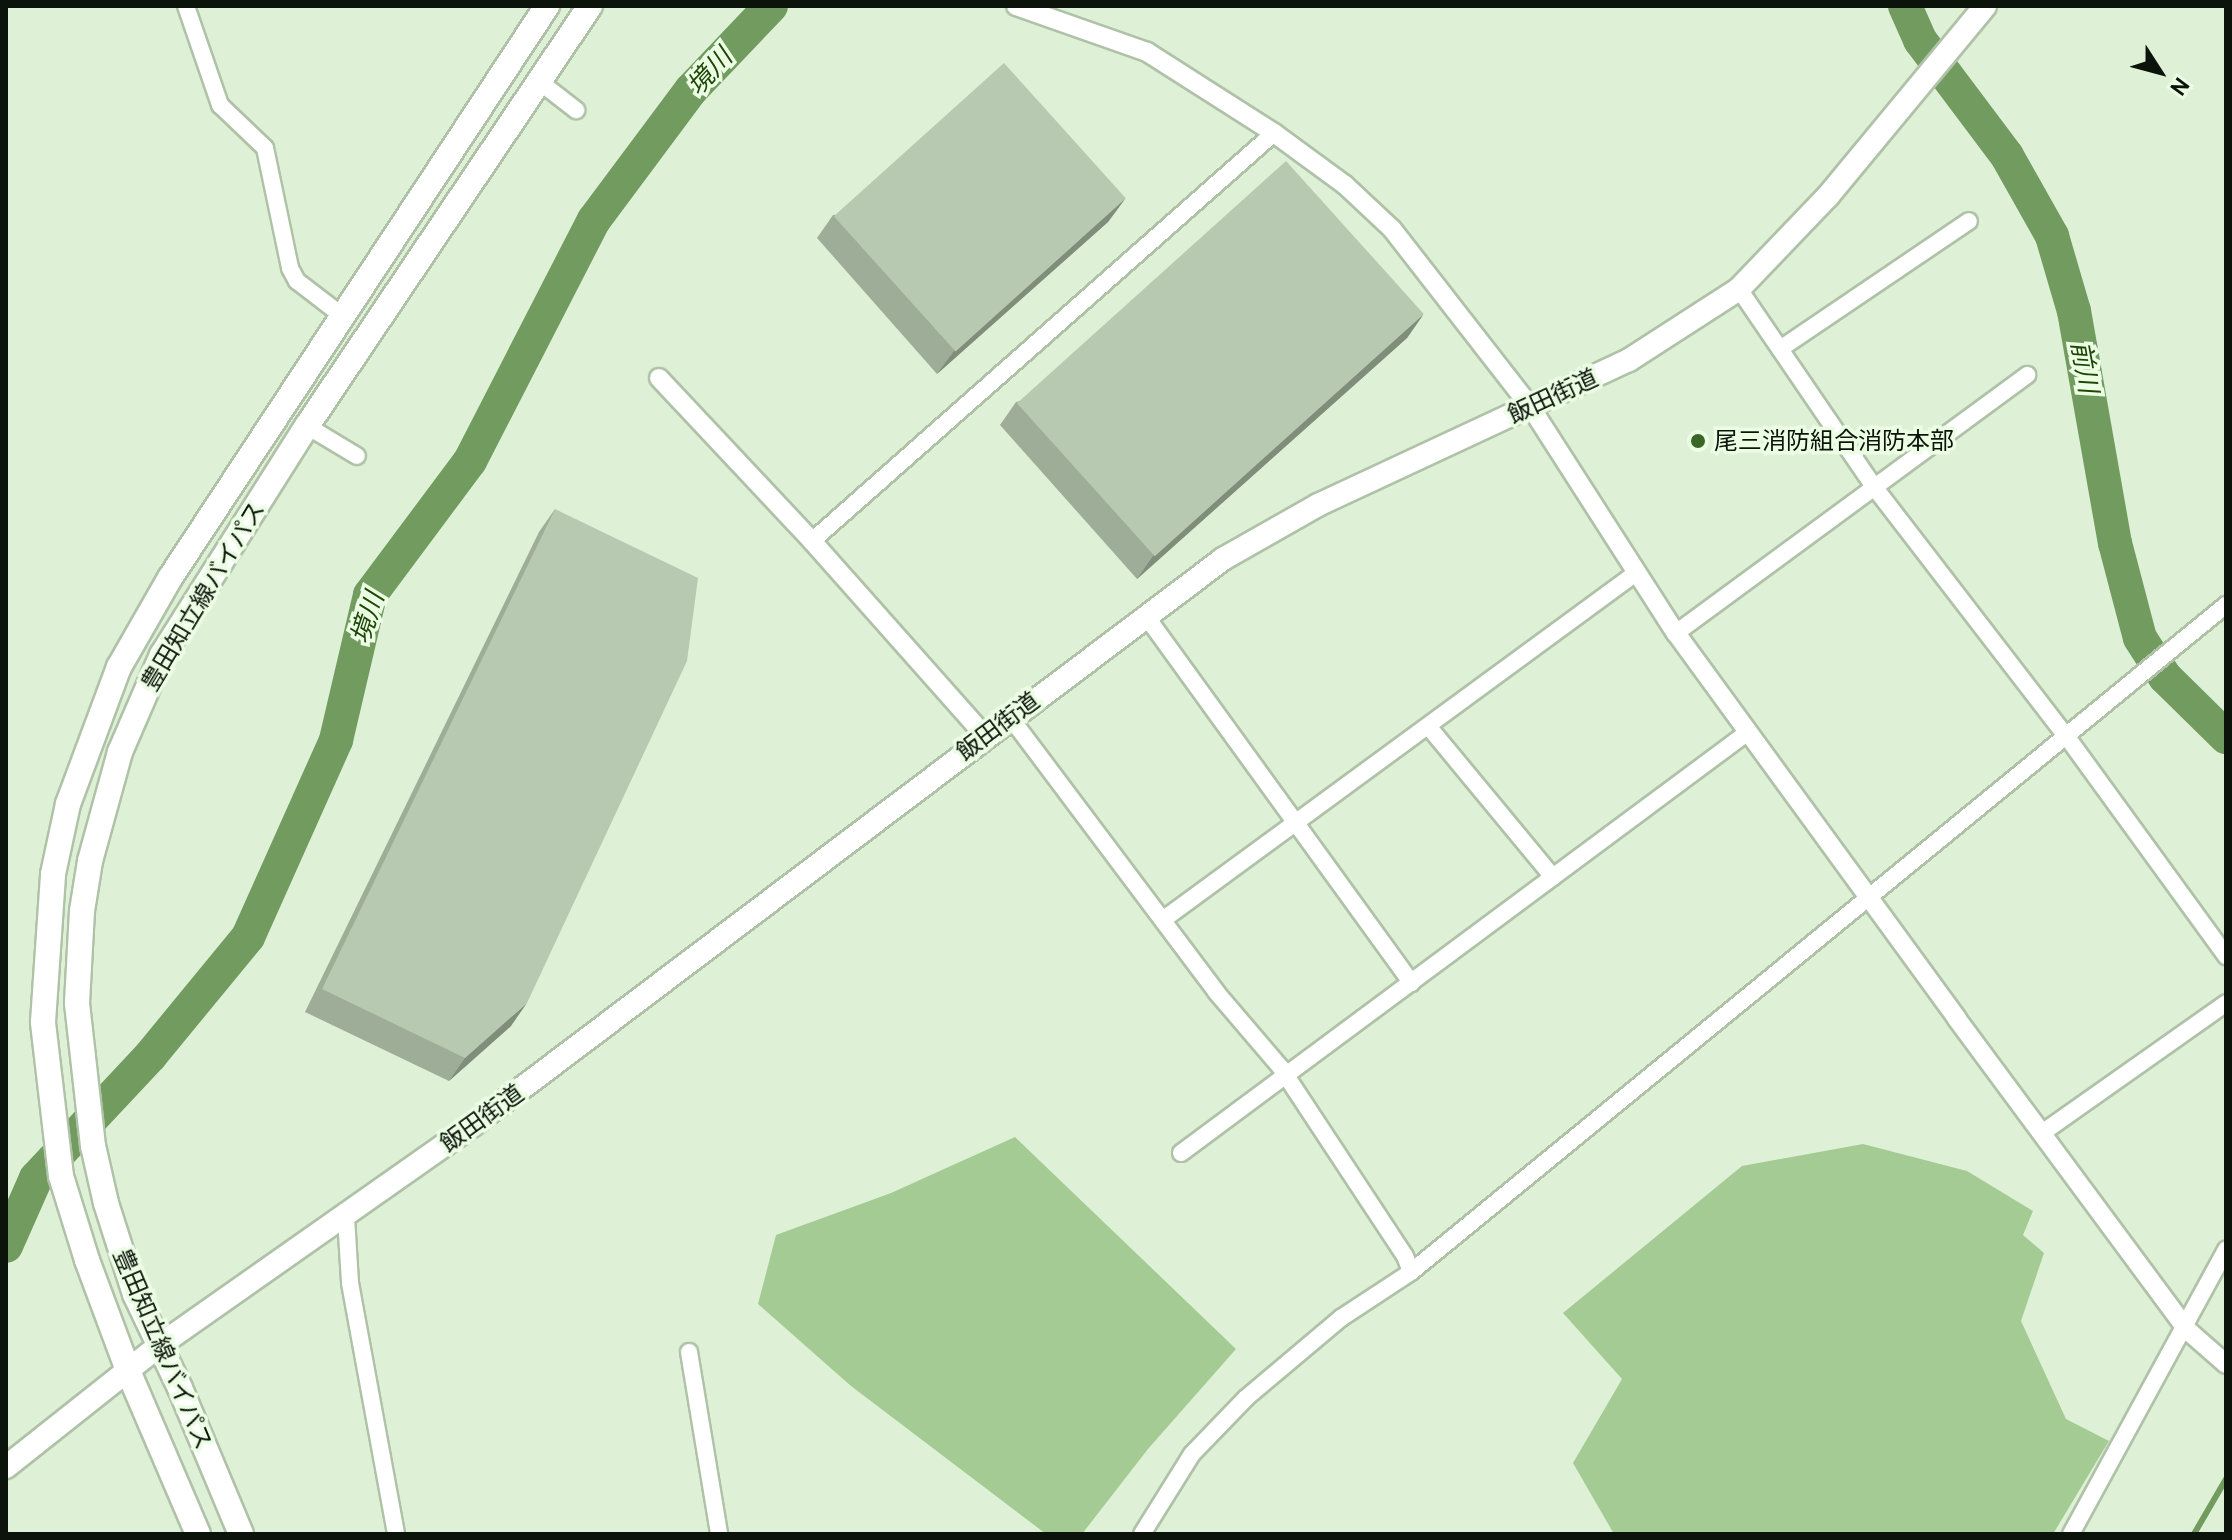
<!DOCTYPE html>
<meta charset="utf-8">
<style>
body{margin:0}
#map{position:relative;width:2232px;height:1540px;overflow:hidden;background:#def1d6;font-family:Cabin,"Noto Sans JP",sans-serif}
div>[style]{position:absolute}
.green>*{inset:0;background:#a5cb95}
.stream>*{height:6px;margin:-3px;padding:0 3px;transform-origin:3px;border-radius:3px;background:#729b60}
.river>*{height:34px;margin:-17px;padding:0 17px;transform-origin:17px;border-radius:17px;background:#729b60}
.roads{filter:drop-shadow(2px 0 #afc2a8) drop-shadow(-2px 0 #afc2a8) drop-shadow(0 2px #afc2a8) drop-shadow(0 -2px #afc2a8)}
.minor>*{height:16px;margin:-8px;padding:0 8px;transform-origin:8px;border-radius:8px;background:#fff}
.tertiary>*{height:18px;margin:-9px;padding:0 9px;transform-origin:9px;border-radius:9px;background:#fff}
.secondary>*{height:22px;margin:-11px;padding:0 11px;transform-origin:11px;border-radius:11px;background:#fff}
.primary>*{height:24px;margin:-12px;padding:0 12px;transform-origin:12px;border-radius:12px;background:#fff}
.wall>*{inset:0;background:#9dad97}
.shaded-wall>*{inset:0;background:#808d7b}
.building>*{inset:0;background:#b7c9b0;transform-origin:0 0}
.dots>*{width:22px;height:22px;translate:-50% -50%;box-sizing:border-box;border:4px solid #ebfee4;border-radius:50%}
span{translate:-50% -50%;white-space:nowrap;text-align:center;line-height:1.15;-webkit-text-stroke:7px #ebfee4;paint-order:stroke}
.street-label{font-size:24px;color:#0c130a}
.poi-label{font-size:24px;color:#0c130a}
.left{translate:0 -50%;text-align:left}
.water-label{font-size:26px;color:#1f4606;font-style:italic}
.frame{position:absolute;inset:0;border:8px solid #0c130a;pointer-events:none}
.north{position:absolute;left:2120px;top:32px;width:80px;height:80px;-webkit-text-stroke:6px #ebfee4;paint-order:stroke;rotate:126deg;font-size:22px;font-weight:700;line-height:32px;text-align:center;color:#0c130a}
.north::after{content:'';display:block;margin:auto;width:28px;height:36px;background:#0c130a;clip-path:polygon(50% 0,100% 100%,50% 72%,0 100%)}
</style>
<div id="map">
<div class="green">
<div style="clip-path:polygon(1015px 1137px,1236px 1349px,1148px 1449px,1082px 1534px,1046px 1534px,851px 1386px,758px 1304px,776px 1235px,891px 1193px)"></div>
<div style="clip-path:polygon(1863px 1144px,1967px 1171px,2033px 1211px,2023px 1235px,2044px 1253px,2021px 1321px,2066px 1419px,2109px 1441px,2053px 1534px,1614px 1534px,1573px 1463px,1622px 1379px,1563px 1313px,1742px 1166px)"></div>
</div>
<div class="stream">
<div style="left:2194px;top:1534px;width:64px;rotate:-59.8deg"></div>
</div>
<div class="river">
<div style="left:1905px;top:6px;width:37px;rotate:66deg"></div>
<div style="left:1920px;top:40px;width:145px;rotate:53.1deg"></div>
<div style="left:2007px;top:156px;width:92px;rotate:60.6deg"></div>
<div style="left:2052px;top:236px;width:78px;rotate:73.7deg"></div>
<div style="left:2074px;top:311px;width:236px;rotate:80deg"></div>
<div style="left:2115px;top:543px;width:98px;rotate:75.3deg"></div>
<div style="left:2140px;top:638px;width:46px;rotate:57.3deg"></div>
<div style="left:2165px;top:677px;width:86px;rotate:44.5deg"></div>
<div style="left:6px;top:1246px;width:74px;rotate:-66.2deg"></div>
<div style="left:36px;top:1178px;width:168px;rotate:-46.9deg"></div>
<div style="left:151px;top:1055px;width:153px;rotate:-50.6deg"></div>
<div style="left:248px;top:937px;width:216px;rotate:-65.9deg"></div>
<div style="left:336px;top:740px;width:149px;rotate:-76.8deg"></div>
<div style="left:370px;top:595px;width:167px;rotate:-53.3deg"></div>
<div style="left:470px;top:461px;width:271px;rotate:-62.8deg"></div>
<div style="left:594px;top:220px;width:162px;rotate:-53.3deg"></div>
<div style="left:691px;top:90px;width:116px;rotate:-46.4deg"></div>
</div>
<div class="roads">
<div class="minor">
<div style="left:186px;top:6px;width:105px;rotate:71deg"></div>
<div style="left:220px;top:105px;width:62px;rotate:43.7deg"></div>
<div style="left:265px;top:148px;width:123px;rotate:78.2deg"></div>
<div style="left:290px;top:268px;width:15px;rotate:62deg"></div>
<div style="left:297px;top:281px;width:54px;rotate:37.5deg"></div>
<div style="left:540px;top:82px;width:46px;rotate:37.9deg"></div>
<div style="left:1739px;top:289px;width:241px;rotate:55.7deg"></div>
<div style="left:1875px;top:488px;width:314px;rotate:52.4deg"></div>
<div style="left:2067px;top:737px;width:271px;rotate:54deg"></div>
<div style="left:1780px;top:349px;width:228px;rotate:-34.1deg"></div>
<div style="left:307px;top:426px;width:58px;rotate:31deg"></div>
<div style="left:812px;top:541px;width:616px;rotate:-41.45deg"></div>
<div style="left:1146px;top:616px;width:453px;rotate:54.1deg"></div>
<div style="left:1676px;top:633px;width:436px;rotate:-36.3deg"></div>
<div style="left:1010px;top:717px;width:345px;rotate:53.1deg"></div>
<div style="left:1217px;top:993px;width:99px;rotate:49.5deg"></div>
<div style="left:1281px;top:1068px;width:225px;rotate:56.6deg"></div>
<div style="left:1405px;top:1256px;width:17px;rotate:69deg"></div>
<div style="left:1428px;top:726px;width:196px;rotate:50.4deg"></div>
<div style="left:1164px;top:919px;width:585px;rotate:-36.24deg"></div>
<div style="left:2042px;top:1133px;width:225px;rotate:-35.2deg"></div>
<div style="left:1181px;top:1153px;width:706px;rotate:-36.59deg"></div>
<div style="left:346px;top:1217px;width:66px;rotate:86.5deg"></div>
<div style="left:350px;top:1283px;width:255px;rotate:79.6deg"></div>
<div style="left:689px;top:1352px;width:184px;rotate:80.6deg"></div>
<div style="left:1142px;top:1534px;width:94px;rotate:-58deg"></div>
<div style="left:1192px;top:1454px;width:78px;rotate:-46deg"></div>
<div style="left:1246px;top:1398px;width:124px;rotate:-40.1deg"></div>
<div style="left:1341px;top:1318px;width:84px;rotate:-33.3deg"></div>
<div style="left:1411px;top:1272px;width:1053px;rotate:-39.3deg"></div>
<div style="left:2071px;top:1534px;width:324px;rotate:-61.4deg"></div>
</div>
<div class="tertiary">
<div style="left:1016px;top:6px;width:139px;rotate:19.3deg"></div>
<div style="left:1147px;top:52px;width:151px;rotate:32.5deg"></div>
<div style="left:1274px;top:133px;width:88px;rotate:36.2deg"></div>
<div style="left:1345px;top:185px;width:64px;rotate:43.1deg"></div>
<div style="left:1392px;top:229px;width:224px;rotate:52.1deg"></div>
<div style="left:1530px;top:406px;width:270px;rotate:57.3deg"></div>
<div style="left:1676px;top:633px;width:477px;rotate:53.9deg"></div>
<div style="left:1957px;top:1019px;width:385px;rotate:53.5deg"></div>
<div style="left:2186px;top:1329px;width:53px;rotate:41.2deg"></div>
<div style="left:659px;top:378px;width:224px;rotate:46.8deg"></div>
<div style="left:812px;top:541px;width:261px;rotate:48.4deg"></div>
</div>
<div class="secondary">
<div style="left:6px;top:1467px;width:196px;rotate:-38.4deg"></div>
<div style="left:160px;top:1345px;width:388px;rotate:-35.1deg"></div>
<div style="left:477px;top:1122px;width:935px;rotate:-37.04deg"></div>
<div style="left:1223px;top:559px;width:109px;rotate:-29.6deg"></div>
<div style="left:1318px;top:505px;width:343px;rotate:-25deg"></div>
<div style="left:1629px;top:360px;width:131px;rotate:-32.8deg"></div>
<div style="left:1739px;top:289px;width:129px;rotate:-46.3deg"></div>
<div style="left:1828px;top:196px;width:246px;rotate:-50.4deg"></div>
</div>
<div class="primary">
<div style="left:198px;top:1534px;width:175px;rotate:-113.2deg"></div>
<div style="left:129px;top:1373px;width:121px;rotate:-110.4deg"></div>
<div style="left:87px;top:1260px;width:88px;rotate:-107.2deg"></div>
<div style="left:61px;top:1176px;width:155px;rotate:-96.7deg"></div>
<div style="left:43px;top:1022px;width:148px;rotate:-86.1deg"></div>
<div style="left:53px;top:874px;width:72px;rotate:-77.9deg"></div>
<div style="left:68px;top:804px;width:146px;rotate:-69.6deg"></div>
<div style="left:119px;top:667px;width:103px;rotate:-60.2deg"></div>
<div style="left:170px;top:578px;width:685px;rotate:-56.61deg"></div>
<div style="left:241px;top:1534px;width:158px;rotate:-112.7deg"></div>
<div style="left:180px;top:1388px;width:104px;rotate:-115.6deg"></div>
<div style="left:135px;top:1294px;width:96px;rotate:-107.7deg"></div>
<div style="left:106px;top:1203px;width:58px;rotate:-102.8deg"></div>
<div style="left:93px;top:1146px;width:144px;rotate:-96.4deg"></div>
<div style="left:77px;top:1003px;width:92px;rotate:-86.9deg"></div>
<div style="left:82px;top:911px;width:51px;rotate:-80.9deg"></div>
<div style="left:90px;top:861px;width:113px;rotate:-74.6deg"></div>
<div style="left:120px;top:752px;width:106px;rotate:-66.6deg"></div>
<div style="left:162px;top:655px;width:271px;rotate:-57.7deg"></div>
<div style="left:307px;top:426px;width:506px;rotate:-56.03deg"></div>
</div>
</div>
<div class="wall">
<div style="clip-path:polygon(1125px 199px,1108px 222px,937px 374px,817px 238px,833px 215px)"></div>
<div style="clip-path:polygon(1423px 315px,1407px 338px,1137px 579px,1000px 425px,1016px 402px)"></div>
<div style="clip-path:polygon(555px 509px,511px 1026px,449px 1081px,305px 1012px,539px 532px)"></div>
</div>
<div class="shaded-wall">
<div style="clip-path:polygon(1125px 199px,1108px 222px,937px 374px,954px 351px)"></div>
<div style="clip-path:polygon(1423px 315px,1407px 338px,1137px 579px,1153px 556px)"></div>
<div style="clip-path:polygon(527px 1003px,511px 1026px,449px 1081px,465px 1058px)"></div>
</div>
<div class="building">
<div style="left:1004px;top:63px;width:182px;height:229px;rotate:48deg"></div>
<div style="left:1286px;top:161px;width:206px;height:362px;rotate:48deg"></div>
<div style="clip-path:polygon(555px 509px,698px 578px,687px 661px,527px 1003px,465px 1058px,322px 989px)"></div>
</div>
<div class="dots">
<div style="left:1698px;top:441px;background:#3b6726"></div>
</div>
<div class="street-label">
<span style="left:1553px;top:396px;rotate:-25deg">飯田街道</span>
<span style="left:203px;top:596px;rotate:-59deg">豊田知立線バイパス</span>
<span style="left:998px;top:726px;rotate:-37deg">飯田街道</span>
<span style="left:482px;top:1118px;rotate:-36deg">飯田街道</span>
<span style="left:163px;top:1349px;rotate:67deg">豊田知立線バイパス</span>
</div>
<div class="poi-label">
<span class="left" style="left:1714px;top:441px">尾三消防組合消防本部</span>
</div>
<div class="water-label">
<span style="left:710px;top:72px;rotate:-48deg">境川</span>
<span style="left:2084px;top:367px;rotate:80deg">前川</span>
<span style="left:368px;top:618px;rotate:-72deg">境川</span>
</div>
<div class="frame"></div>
<div class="north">N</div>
</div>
